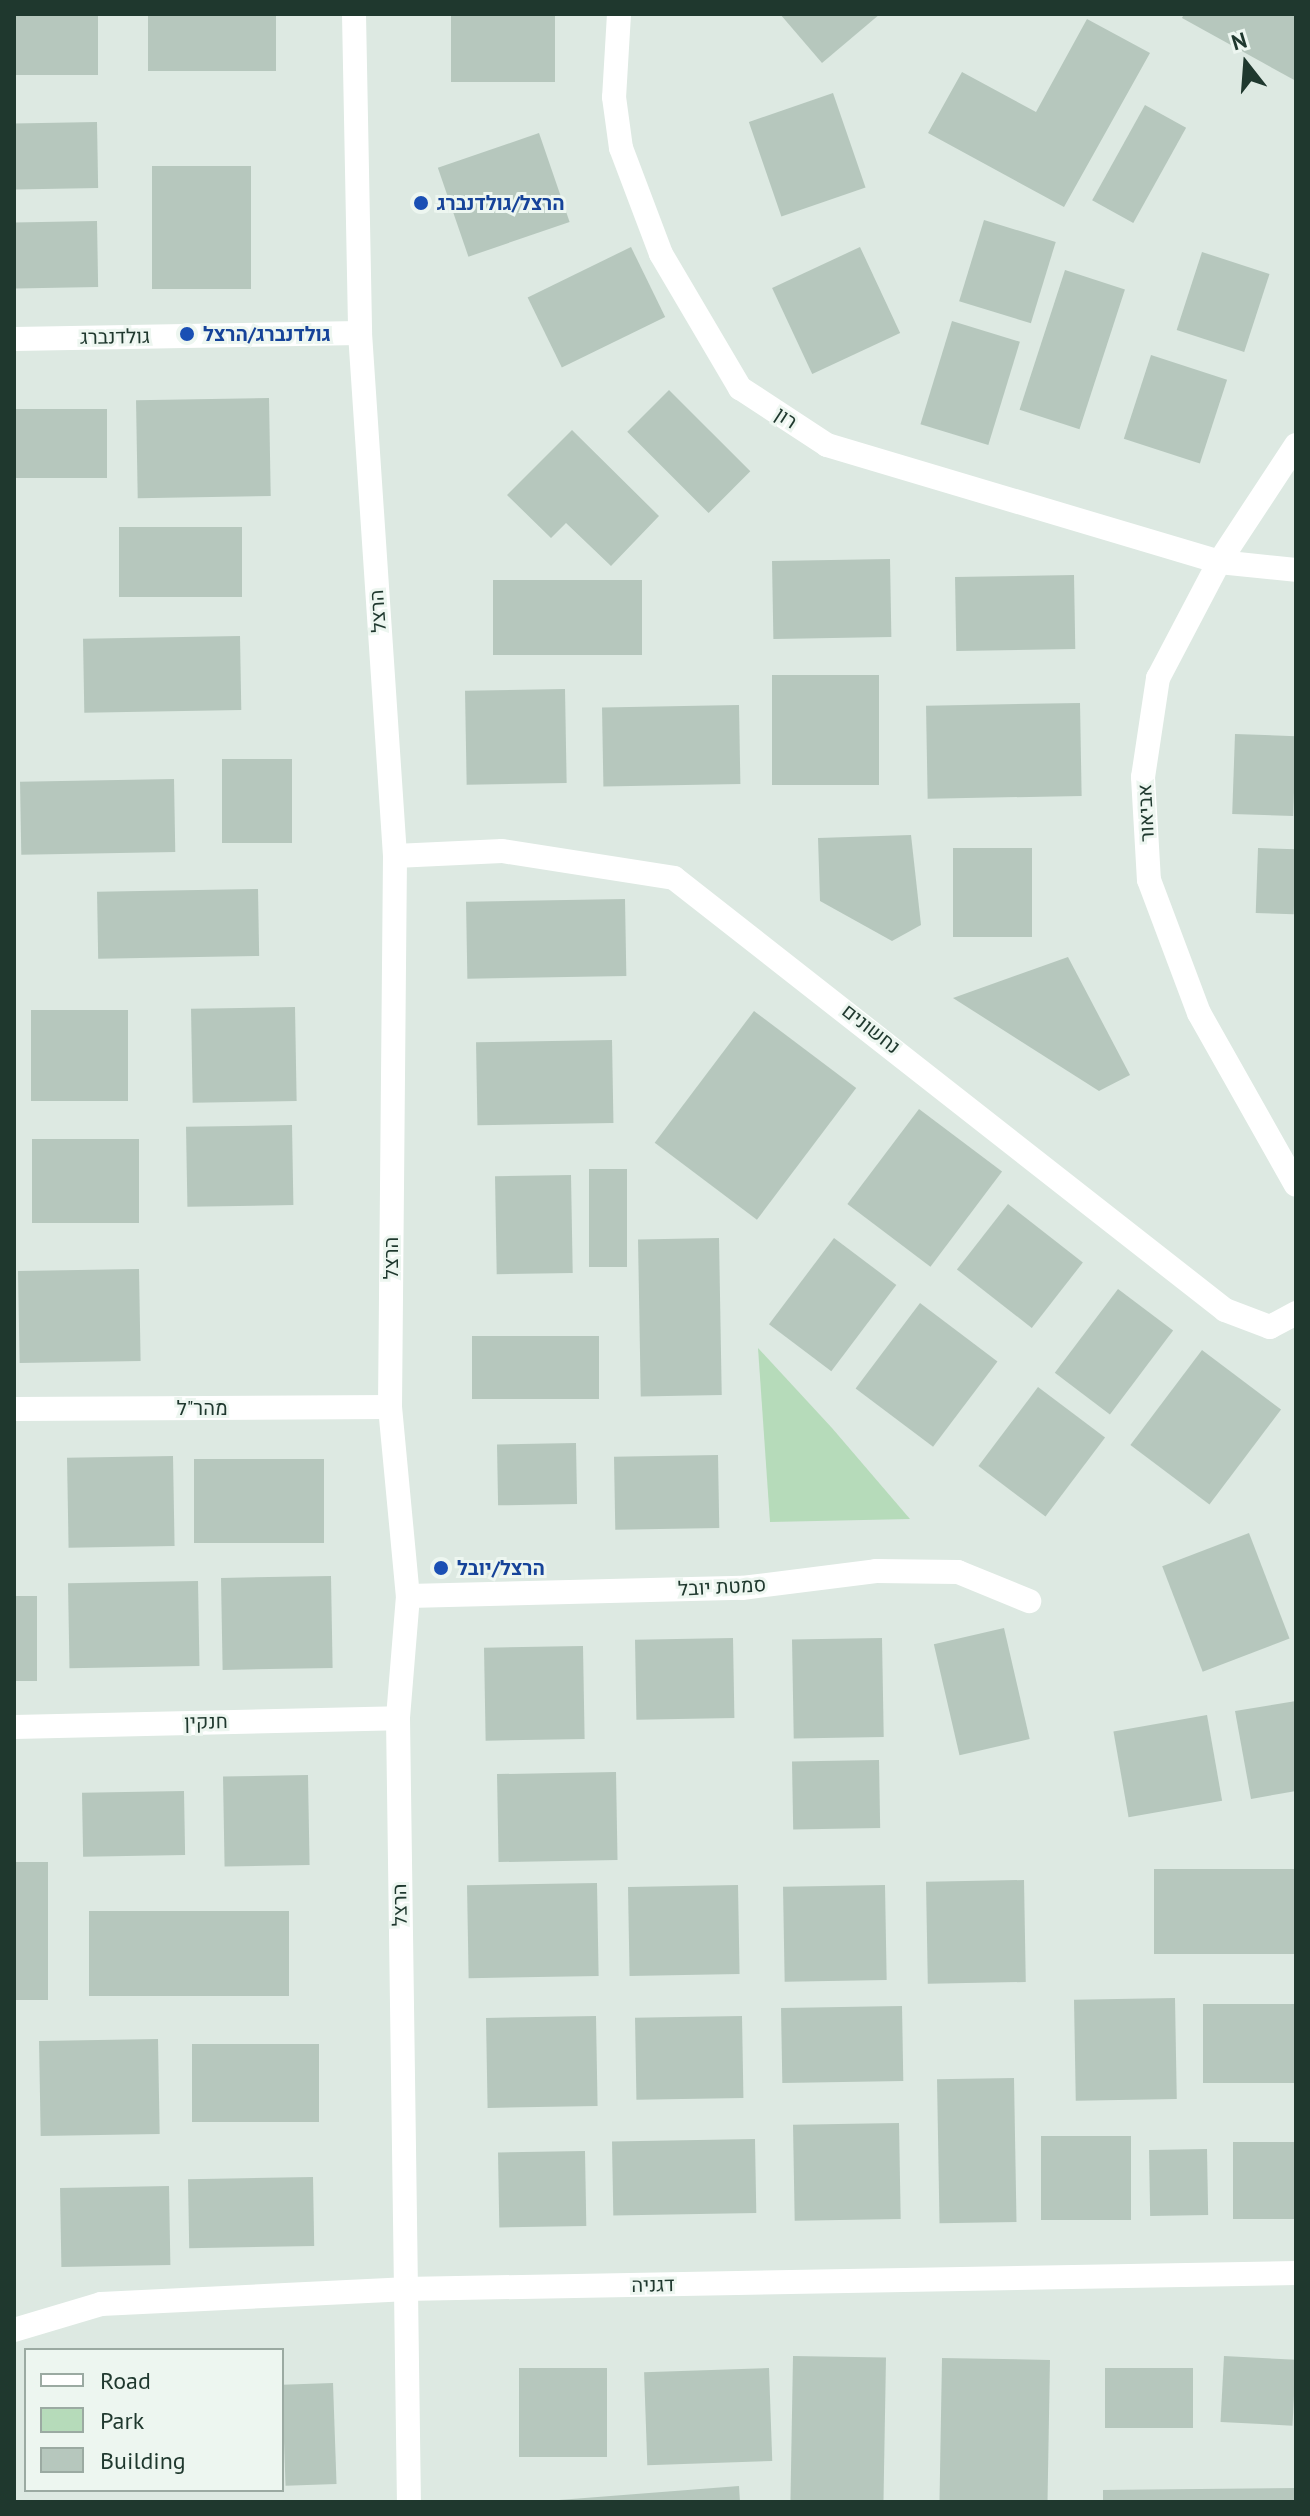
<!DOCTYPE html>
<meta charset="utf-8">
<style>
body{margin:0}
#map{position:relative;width:1310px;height:2516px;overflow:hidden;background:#dde9e2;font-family:"PT Sans",Heebo,sans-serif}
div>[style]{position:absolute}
.green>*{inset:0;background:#b6dbba}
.building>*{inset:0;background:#b6c7bd;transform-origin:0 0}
.street>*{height:24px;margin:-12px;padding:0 12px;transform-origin:12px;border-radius:12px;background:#fff}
.dots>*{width:22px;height:22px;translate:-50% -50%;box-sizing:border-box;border:4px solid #edf6f0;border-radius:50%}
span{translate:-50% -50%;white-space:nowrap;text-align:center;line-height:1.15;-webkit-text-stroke:6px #edf6f0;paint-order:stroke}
.transit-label{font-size:20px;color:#164399;font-weight:700}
.left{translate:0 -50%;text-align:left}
.street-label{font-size:20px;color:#1f382e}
.frame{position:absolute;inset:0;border:16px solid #1f382e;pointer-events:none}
.legend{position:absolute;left:24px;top:2348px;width:260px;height:144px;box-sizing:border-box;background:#edf6f0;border:2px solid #9baaa2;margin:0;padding:10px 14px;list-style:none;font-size:24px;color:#1f382e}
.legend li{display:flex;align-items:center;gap:16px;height:40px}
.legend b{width:40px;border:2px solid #9baaa2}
.north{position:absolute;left:1206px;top:24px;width:80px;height:80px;-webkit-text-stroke:6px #edf6f0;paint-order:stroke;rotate:343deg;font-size:22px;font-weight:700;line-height:32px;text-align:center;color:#1f382e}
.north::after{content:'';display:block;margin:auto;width:28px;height:36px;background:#1f382e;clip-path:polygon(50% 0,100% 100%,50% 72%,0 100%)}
</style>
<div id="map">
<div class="green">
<div style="clip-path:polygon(758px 1348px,832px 1428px,910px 1519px,770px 1522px)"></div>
</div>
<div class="building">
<div style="left:14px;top:14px;width:84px;height:61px"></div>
<div style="left:148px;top:14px;width:128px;height:57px"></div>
<div style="left:451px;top:14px;width:104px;height:68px"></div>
<div style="clip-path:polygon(780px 14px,880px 14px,822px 63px)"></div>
<div style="clip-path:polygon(1184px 14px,1296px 14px,1296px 81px,1182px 18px)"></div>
<div style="clip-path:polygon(1087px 19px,1150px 53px,1064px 207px,928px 133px,962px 72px,1036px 112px)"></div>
<div style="left:833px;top:93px;width:100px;height:89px;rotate:71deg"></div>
<div style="left:1145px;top:105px;width:47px;height:109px;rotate:29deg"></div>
<div style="left:97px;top:122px;width:66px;height:83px;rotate:89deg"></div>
<div style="left:539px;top:133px;width:94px;height:107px;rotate:71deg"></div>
<div style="left:251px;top:166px;width:123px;height:99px;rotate:90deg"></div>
<div style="left:984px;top:220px;width:75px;height:85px;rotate:17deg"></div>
<div style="left:97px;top:221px;width:66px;height:83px;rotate:89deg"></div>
<div style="left:631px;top:247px;width:78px;height:115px;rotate:64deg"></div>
<div style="left:860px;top:247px;width:95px;height:97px;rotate:65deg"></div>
<div style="left:1202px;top:252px;width:71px;height:82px;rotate:18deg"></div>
<div style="left:1065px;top:270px;width:63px;height:147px;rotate:18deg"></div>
<div style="left:952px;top:321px;width:71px;height:108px;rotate:17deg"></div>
<div style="left:1151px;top:355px;width:80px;height:88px;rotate:18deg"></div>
<div style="left:669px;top:390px;width:115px;height:59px;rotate:45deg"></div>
<div style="left:269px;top:398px;width:98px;height:133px;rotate:89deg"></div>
<div style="left:107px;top:409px;width:69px;height:93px;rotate:90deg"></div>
<div style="clip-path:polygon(572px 430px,659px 516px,611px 566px,566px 523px,551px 538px,507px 495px)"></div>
<div style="left:242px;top:527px;width:70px;height:123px;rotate:90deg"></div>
<div style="left:890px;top:559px;width:78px;height:118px;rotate:89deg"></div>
<div style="left:1074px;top:575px;width:74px;height:119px;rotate:89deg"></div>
<div style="left:642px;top:580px;width:75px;height:149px;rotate:90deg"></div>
<div style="left:240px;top:636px;width:74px;height:157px;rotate:89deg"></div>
<div style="left:879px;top:675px;width:110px;height:107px;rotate:90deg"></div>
<div style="left:565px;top:689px;width:94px;height:100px;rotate:89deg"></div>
<div style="left:1080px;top:703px;width:93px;height:154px;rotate:89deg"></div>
<div style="left:739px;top:705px;width:79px;height:137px;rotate:89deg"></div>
<div style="left:1235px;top:734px;width:61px;height:80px;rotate:2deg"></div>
<div style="left:222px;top:759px;width:70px;height:84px"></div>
<div style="left:174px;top:779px;width:73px;height:154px;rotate:89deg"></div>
<div style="clip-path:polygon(911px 835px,921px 925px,892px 941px,820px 901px,818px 838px)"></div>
<div style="left:953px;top:848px;width:79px;height:89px"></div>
<div style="left:1258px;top:848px;width:38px;height:65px;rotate:2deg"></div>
<div style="left:258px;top:889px;width:67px;height:161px;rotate:89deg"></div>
<div style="left:625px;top:899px;width:77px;height:159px;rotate:89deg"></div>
<div style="clip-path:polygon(1068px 957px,1130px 1075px,1099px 1091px,953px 998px)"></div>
<div style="left:295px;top:1007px;width:94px;height:104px;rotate:89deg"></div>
<div style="left:128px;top:1010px;width:91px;height:97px;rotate:90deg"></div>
<div style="left:754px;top:1011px;width:128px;height:165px;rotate:37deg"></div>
<div style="left:612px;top:1040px;width:83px;height:136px;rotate:89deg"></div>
<div style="left:919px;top:1109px;width:104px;height:119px;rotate:37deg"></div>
<div style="left:292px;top:1125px;width:80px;height:106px;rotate:89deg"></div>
<div style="left:32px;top:1139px;width:107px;height:84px"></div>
<div style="left:589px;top:1169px;width:38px;height:98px"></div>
<div style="left:571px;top:1175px;width:98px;height:76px;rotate:89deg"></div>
<div style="left:1008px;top:1204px;width:95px;height:83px;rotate:38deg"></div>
<div style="left:719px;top:1238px;width:157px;height:81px;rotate:89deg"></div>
<div style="left:834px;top:1238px;width:78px;height:108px;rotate:37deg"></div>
<div style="left:139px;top:1269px;width:92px;height:121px;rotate:89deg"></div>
<div style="left:1118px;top:1289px;width:69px;height:105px;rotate:37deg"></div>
<div style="left:920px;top:1303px;width:97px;height:107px;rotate:37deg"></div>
<div style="left:599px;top:1336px;width:63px;height:127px;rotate:90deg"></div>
<div style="left:1202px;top:1350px;width:99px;height:119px;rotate:37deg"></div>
<div style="left:1038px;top:1387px;width:84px;height:99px;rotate:37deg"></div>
<div style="left:576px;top:1443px;width:61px;height:79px;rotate:89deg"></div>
<div style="left:718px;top:1455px;width:73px;height:104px;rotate:89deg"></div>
<div style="left:173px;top:1456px;width:90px;height:106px;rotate:89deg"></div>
<div style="left:324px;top:1459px;width:84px;height:130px;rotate:90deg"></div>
<div style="left:1249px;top:1533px;width:113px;height:93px;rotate:69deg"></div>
<div style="left:331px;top:1576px;width:92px;height:110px;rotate:89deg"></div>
<div style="left:198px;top:1581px;width:85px;height:130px;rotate:89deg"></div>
<div style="left:37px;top:1596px;width:85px;height:23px;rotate:90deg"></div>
<div style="left:1004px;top:1628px;width:114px;height:72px;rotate:77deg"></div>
<div style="left:733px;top:1638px;width:80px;height:98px;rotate:89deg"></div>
<div style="left:882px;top:1638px;width:99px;height:90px;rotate:89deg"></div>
<div style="left:583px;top:1646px;width:93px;height:99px;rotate:89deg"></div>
<div style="clip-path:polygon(1296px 1701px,1296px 1791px,1251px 1799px,1235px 1711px)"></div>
<div style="left:1207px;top:1715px;width:87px;height:95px;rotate:80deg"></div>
<div style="left:879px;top:1760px;width:68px;height:87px;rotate:89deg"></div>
<div style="left:616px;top:1772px;width:88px;height:119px;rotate:89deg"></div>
<div style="left:308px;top:1775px;width:90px;height:85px;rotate:89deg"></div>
<div style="left:184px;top:1791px;width:64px;height:102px;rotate:89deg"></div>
<div style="left:14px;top:1862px;width:34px;height:138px"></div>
<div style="left:1296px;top:1869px;width:85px;height:142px;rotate:90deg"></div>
<div style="left:1024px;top:1880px;width:102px;height:98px;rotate:89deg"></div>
<div style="left:597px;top:1883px;width:93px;height:130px;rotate:89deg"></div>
<div style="left:738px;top:1885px;width:89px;height:110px;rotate:89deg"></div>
<div style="left:885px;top:1885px;width:95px;height:102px;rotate:89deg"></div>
<div style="left:289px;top:1911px;width:85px;height:200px;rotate:90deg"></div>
<div style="left:1175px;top:1998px;width:101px;height:101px;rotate:89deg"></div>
<div style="left:1296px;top:2004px;width:79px;height:93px;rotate:90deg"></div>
<div style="left:902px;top:2006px;width:75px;height:121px;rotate:89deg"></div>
<div style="left:596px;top:2016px;width:90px;height:110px;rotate:89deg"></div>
<div style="left:742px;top:2016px;width:82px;height:107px;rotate:89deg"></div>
<div style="left:158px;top:2039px;width:95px;height:119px;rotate:89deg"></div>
<div style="left:319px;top:2044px;width:78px;height:127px;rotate:90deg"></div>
<div style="left:1014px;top:2078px;width:144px;height:77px;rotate:89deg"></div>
<div style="left:899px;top:2123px;width:96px;height:106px;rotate:89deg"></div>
<div style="left:1131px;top:2136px;width:84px;height:90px;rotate:90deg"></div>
<div style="left:755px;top:2139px;width:74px;height:143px;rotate:89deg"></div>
<div style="left:1296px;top:2142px;width:77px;height:63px;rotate:90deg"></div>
<div style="left:1207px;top:2149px;width:66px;height:58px;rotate:89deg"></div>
<div style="left:585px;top:2151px;width:75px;height:87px;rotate:89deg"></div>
<div style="left:313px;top:2177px;width:69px;height:125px;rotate:89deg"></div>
<div style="left:169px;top:2186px;width:79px;height:109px;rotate:89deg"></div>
<div style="left:793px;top:2356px;width:93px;height:146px;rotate:1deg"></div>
<div style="left:1224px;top:2356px;width:72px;height:66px;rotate:3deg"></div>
<div style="left:942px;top:2358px;width:108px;height:144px;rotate:1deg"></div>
<div style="left:519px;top:2368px;width:88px;height:89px"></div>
<div style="left:769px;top:2368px;width:93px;height:125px;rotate:88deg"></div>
<div style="left:1105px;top:2368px;width:88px;height:60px"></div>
<div style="left:333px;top:2383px;width:101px;height:51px;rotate:88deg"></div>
<div style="clip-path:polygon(739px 2486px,740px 2502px,559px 2502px,559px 2500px)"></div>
<div style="clip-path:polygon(1296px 2488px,1296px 2502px,1103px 2502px,1103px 2490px)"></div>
</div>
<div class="street">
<div style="left:354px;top:14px;width:319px;rotate:88.9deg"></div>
<div style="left:360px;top:333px;width:524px;rotate:86.17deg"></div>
<div style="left:395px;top:856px;width:551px;rotate:90.52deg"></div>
<div style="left:390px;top:1407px;width:190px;rotate:84.6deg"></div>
<div style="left:408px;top:1596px;width:122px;rotate:94.7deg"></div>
<div style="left:398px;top:1718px;width:784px;rotate:89.2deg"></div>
<div style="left:619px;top:14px;width:83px;rotate:93.4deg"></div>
<div style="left:614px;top:97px;width:51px;rotate:82.2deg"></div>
<div style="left:621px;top:148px;width:113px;rotate:69.3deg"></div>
<div style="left:661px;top:254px;width:156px;rotate:59.5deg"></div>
<div style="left:740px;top:388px;width:104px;rotate:33.2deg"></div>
<div style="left:827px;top:445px;width:409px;rotate:16.6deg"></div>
<div style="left:1219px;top:562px;width:77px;rotate:5.9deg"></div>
<div style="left:14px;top:339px;width:346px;rotate:-1deg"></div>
<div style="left:1296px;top:445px;width:140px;rotate:123.3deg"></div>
<div style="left:1219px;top:562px;width:131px;rotate:117.7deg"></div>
<div style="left:1158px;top:678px;width:100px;rotate:98.6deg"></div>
<div style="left:1143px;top:777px;width:103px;rotate:86.7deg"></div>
<div style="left:1149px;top:880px;width:142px;rotate:69.4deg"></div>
<div style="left:1199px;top:1013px;width:197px;rotate:60.6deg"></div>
<div style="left:395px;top:856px;width:107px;rotate:-2.7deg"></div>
<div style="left:502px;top:851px;width:174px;rotate:8.9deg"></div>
<div style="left:674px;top:878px;width:700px;rotate:38.1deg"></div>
<div style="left:1225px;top:1310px;width:48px;rotate:20.7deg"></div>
<div style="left:1270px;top:1327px;width:30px;rotate:-28deg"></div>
<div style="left:14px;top:1409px;width:376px;rotate:-0.3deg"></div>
<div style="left:408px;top:1596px;width:334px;rotate:-1.4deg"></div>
<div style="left:742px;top:1588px;width:135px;rotate:-7.2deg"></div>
<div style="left:876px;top:1571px;width:82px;rotate:0.7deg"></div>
<div style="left:958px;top:1572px;width:77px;rotate:22.2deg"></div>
<div style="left:14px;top:1727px;width:384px;rotate:-1.3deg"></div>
<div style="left:14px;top:2330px;width:91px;rotate:-16.6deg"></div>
<div style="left:101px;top:2304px;width:303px;rotate:-2.8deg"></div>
<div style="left:404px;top:2289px;width:892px;rotate:-1.03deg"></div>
</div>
<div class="dots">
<div style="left:421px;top:203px;background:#1a4fb4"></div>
<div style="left:187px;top:334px;background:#1a4fb4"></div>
<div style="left:441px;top:1568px;background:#1a4fb4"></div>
</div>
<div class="transit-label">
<span class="left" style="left:437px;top:203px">הרצל/גולדנברג</span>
<span class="left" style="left:203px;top:334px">גולדנברג/הרצל</span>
<span class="left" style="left:457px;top:1568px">הרצל/יובל</span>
</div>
<div class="street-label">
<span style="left:115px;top:337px;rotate:-1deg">גולדנברג</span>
<span style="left:786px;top:418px;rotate:33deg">רון</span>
<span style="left:378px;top:611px;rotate:-94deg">הרצל</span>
<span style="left:1146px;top:813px;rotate:-93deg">אביאור</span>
<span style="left:871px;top:1029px;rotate:38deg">נחשונים</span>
<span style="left:391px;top:1258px;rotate:-90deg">הרצל</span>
<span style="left:202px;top:1408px">מהר"ל</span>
<span style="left:722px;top:1587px;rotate:-3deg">סמטת יובל</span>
<span style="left:206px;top:1722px;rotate:-1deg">חנקין</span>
<span style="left:400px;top:1905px;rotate:-91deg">הרצל</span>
<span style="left:653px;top:2285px;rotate:-1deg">דגניה</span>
</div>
<div class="frame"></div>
<ul class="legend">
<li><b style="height:10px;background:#fff"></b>Road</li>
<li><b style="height:22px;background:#b6dbba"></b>Park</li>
<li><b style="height:22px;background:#b6c7bd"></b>Building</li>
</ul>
<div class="north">N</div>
</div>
